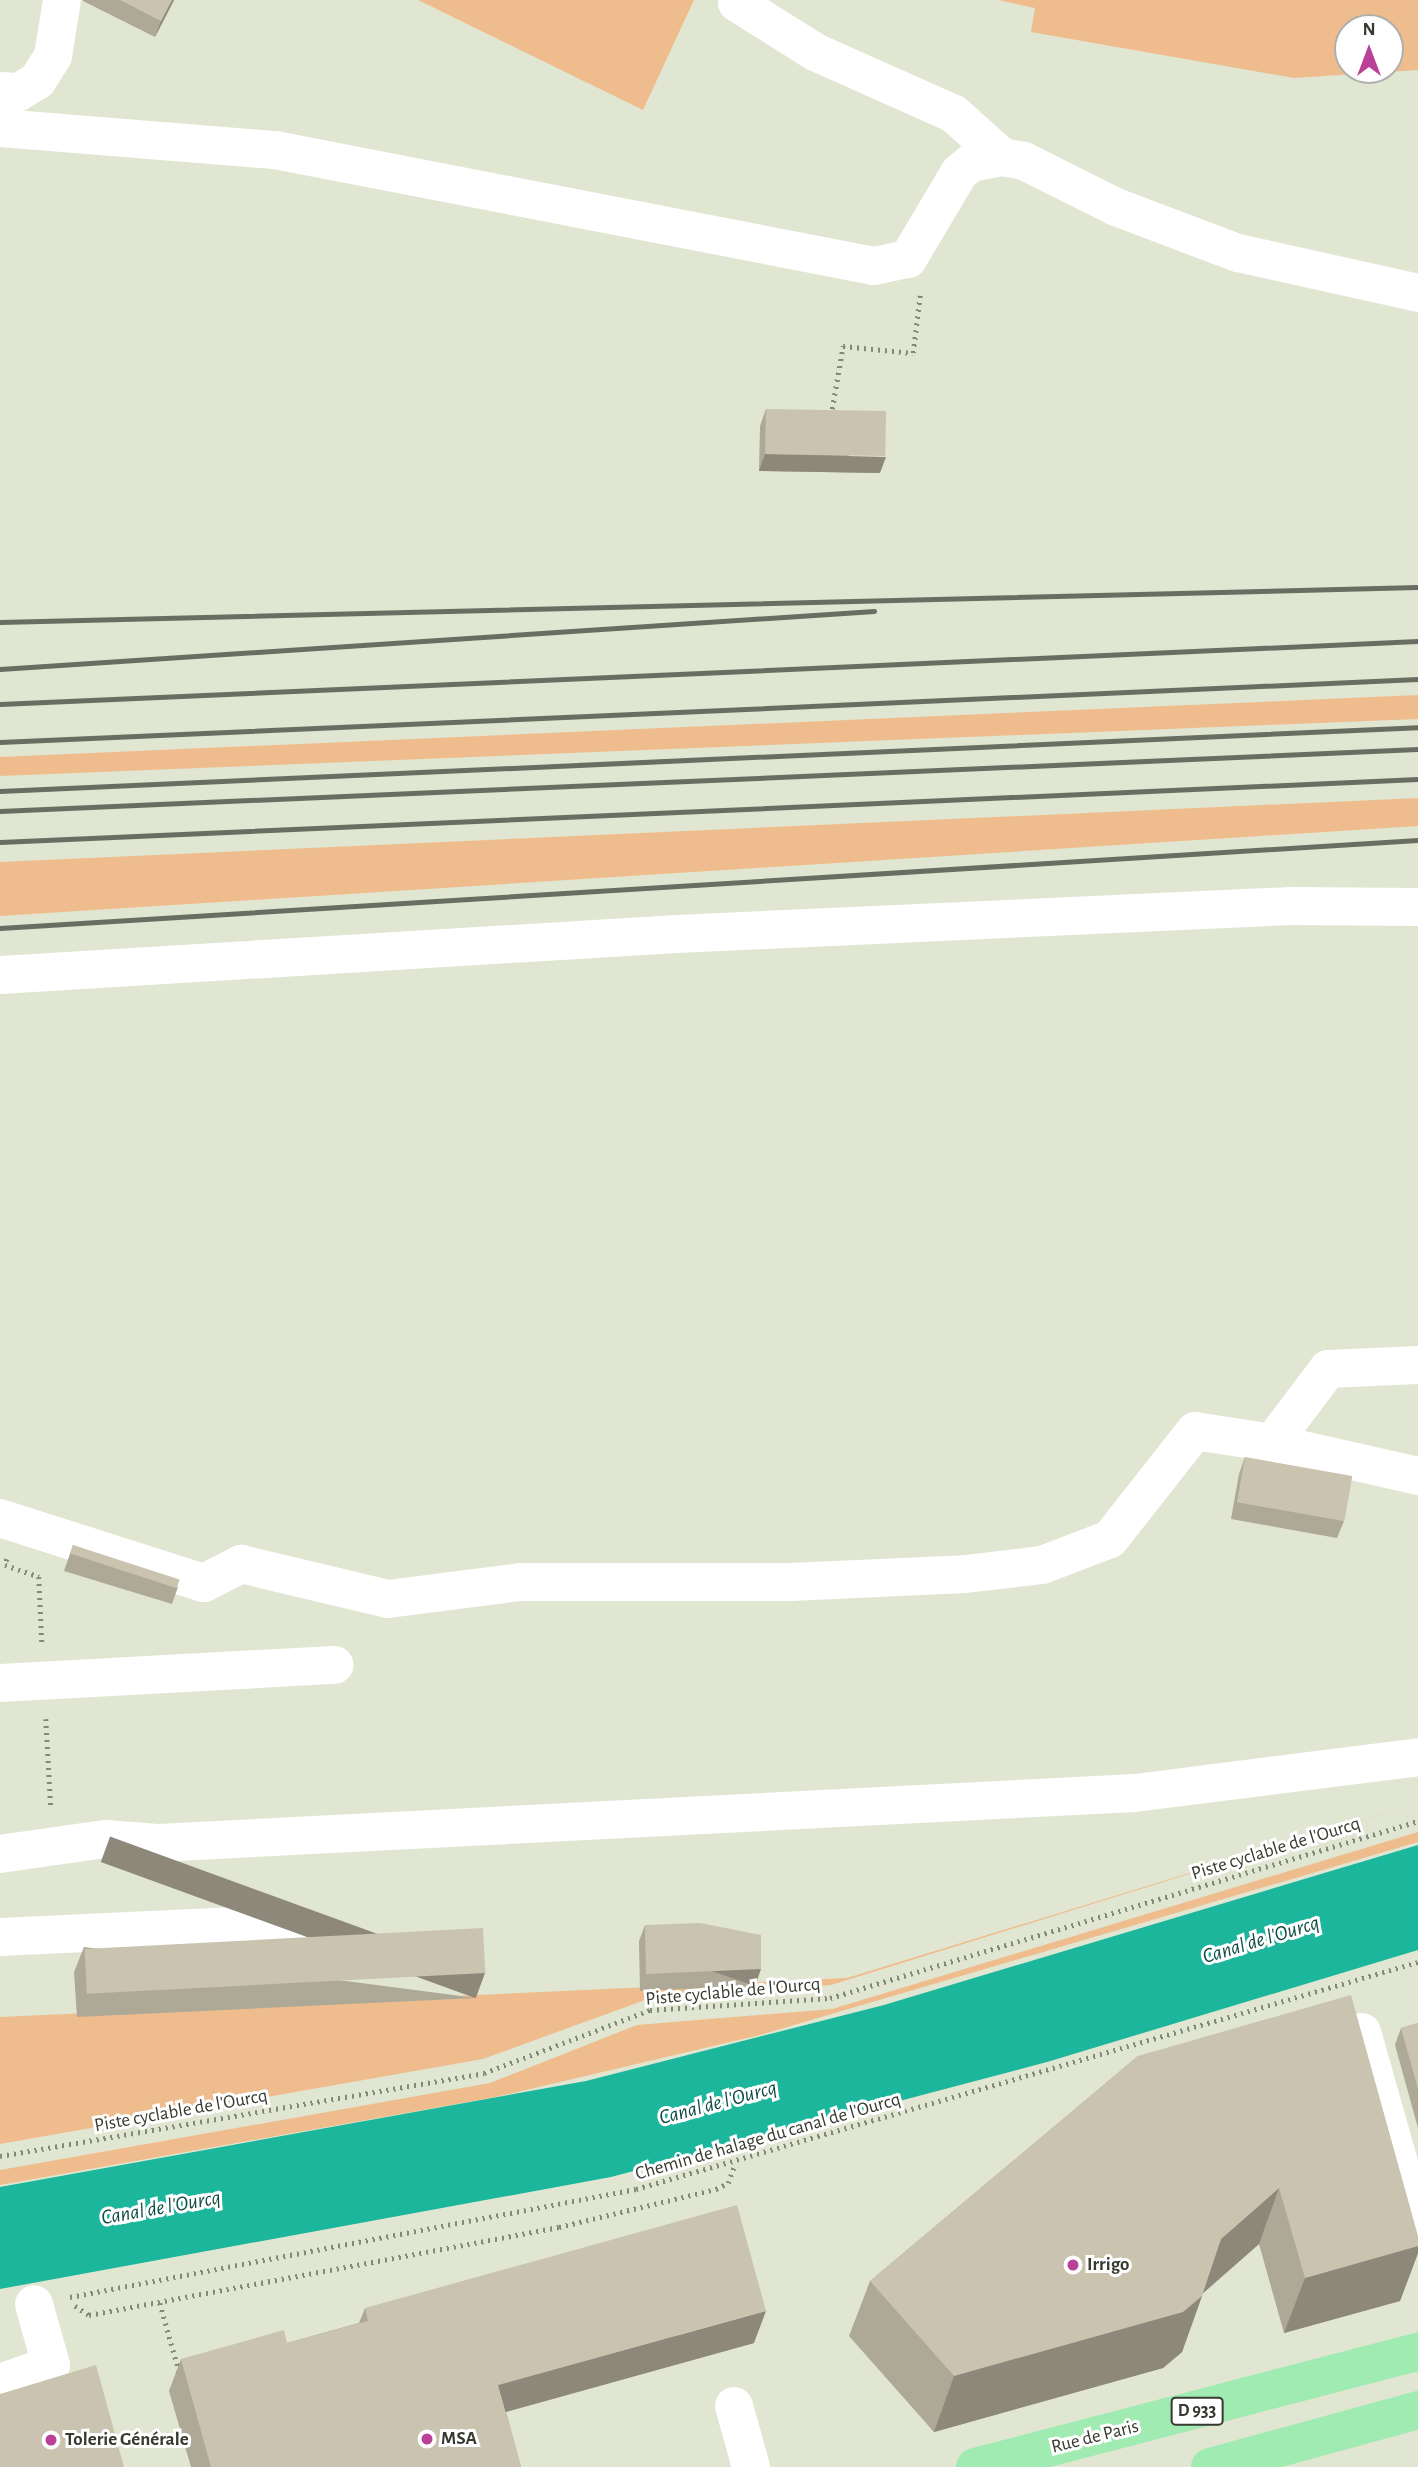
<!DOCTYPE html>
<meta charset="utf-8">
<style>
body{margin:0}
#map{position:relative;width:1418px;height:2467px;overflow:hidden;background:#e0e6d1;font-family:"Alegreya Sans",sans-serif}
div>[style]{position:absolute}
.green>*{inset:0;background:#efbd8d}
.water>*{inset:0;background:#1bb69c}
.path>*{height:4.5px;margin-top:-2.25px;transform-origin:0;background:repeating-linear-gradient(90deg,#838879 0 2px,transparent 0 7px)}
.minor>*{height:38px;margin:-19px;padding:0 19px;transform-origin:19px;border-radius:19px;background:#fff}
.major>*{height:38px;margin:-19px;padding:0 19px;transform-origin:19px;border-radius:19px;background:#a0ebb2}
.rail>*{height:5px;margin:-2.5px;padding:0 2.5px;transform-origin:2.5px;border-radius:2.5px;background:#6a6e62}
.wall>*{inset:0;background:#aea896}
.shaded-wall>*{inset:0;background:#8d887a;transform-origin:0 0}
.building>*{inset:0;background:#cac3af;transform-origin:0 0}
.dots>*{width:19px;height:19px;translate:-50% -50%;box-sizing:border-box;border:4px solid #fff;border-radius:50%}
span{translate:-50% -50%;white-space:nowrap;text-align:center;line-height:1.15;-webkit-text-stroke:6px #fff;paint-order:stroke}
.shield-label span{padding:2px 5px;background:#fff;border:2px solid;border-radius:5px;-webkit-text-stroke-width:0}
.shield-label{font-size:18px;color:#373a31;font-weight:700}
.street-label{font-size:19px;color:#373a31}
.poi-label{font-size:19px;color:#373a31;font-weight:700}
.left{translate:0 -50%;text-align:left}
.water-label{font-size:21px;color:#114c40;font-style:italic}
.north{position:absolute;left:1334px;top:14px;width:70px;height:70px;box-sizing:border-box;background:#fff;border:2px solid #afb0ad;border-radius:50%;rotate:0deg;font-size:19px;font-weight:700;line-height:28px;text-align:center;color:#373a31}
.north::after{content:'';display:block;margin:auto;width:24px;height:32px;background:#b94197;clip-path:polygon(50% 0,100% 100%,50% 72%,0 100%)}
</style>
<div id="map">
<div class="green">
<div style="clip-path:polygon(418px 0,694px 0,643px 110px)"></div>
<div style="clip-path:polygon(evenodd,998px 0,1418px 0,1418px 70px,1294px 78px,1031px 32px,1035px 8px,998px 0,1348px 28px,1390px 28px,1390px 70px,1348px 70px,1348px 28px)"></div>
<div style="clip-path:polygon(1418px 695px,1418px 719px,0 776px,0 757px)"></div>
<div style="clip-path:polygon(1418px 798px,1418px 826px,0 916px,0 862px)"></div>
<div style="clip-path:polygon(1418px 1803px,831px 1985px,648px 1999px,483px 2059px,0 2144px,0 2017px,847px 1978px)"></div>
<div style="clip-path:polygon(1418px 1832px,1418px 1842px,760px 2035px,496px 2097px,0 2185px,0 2170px,490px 2083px,637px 2025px,832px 2009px)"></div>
</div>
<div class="water">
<div style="clip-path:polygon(1418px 1845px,1418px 1950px,1047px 2062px,611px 2177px,0 2289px,0 2187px,586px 2081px,884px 2005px)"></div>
</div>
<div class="path">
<div style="left:832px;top:409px;width:64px;rotate:-80.1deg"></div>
<div style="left:843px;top:346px;width:70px;rotate:5.7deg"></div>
<div style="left:913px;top:353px;width:58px;rotate:-83.1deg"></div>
<div style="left:7px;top:1559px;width:6px;rotate:108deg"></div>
<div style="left:5px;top:1565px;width:36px;rotate:19deg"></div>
<div style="left:39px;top:1577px;width:67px;rotate:87.4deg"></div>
<div style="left:46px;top:1719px;width:89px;rotate:86.8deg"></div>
<div style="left:0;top:2156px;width:491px;rotate:-9.7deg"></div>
<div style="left:484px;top:2073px;width:178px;rotate:-20.8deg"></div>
<div style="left:650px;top:2010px;width:180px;rotate:-3.8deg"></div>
<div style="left:830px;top:1998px;width:614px;rotate:-16.75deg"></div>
<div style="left:70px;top:2297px;width:576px;rotate:-10.8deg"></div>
<div style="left:636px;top:2189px;width:814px;rotate:-16.19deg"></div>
<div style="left:160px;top:2303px;width:71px;rotate:74.4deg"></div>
<div style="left:75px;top:2306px;width:17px;rotate:33deg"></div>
<div style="left:89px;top:2315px;width:478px;rotate:-10.6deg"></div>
<div style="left:559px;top:2227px;width:162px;rotate:-13.6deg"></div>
<div style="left:716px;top:2189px;width:13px;rotate:-27deg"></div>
<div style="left:728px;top:2183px;width:20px;rotate:-70deg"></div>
</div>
<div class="minor">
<div style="left:737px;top:3px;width:92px;rotate:32.1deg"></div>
<div style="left:815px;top:52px;width:152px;rotate:24deg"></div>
<div style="left:954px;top:114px;width:64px;rotate:41.9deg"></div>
<div style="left:1002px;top:157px;width:22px;rotate:10deg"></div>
<div style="left:1024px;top:161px;width:103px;rotate:26.6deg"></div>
<div style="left:1116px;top:207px;width:130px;rotate:20.7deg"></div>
<div style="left:1238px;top:253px;width:184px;rotate:12.5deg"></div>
<div style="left:0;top:91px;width:19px;rotate:3deg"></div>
<div style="left:19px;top:92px;width:22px;rotate:-32deg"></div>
<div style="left:38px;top:80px;width:28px;rotate:-58deg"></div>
<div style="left:53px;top:56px;width:57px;rotate:-80.9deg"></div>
<div style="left:0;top:128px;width:276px;rotate:4.6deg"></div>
<div style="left:275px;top:150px;width:610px;rotate:10.96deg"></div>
<div style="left:874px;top:266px;width:35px;rotate:-12deg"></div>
<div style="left:908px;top:259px;width:100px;rotate:-59.3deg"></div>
<div style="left:959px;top:173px;width:16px;rotate:-40deg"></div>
<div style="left:971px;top:163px;width:32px;rotate:-11deg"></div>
<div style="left:0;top:975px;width:678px;rotate:-3.47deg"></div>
<div style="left:677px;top:934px;width:615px;rotate:-2.61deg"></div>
<div style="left:1291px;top:906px;width:127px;rotate:0.5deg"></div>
<div style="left:1418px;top:1365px;width:90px;rotate:177.5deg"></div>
<div style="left:1328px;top:1369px;width:93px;rotate:127.1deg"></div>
<div style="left:1272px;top:1443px;width:150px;rotate:12.7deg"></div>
<div style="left:0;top:1518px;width:214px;rotate:17.7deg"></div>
<div style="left:204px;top:1583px;width:42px;rotate:-27.2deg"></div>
<div style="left:241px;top:1564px;width:151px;rotate:13.4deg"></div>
<div style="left:388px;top:1599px;width:134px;rotate:-7.3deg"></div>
<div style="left:521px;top:1582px;width:270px"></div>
<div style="left:791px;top:1582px;width:174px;rotate:-2.6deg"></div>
<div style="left:965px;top:1574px;width:78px;rotate:-6.7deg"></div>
<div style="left:1042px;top:1565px;width:73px;rotate:-20.9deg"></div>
<div style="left:1110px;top:1539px;width:137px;rotate:-51.8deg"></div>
<div style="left:1195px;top:1431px;width:78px;rotate:8.9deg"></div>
<div style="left:0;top:1683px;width:335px;rotate:-3.1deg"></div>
<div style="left:0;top:1854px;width:106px;rotate:-8.1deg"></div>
<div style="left:105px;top:1839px;width:53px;rotate:4.3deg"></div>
<div style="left:158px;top:1843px;width:978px;rotate:-2.93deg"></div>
<div style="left:1135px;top:1793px;width:285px;rotate:-7.2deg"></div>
<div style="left:0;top:1937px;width:293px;rotate:-2.7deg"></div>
<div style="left:1362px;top:2032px;width:206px;rotate:74.2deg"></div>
<div style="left:0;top:2383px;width:54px;rotate:-19.4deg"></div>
<div style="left:51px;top:2365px;width:63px;rotate:-105.6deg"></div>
<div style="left:734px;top:2406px;width:63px;rotate:74.4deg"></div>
</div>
<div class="major">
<div style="left:975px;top:2467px;width:458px;rotate:-14.6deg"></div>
<div style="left:1210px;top:2467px;width:216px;rotate:-15.3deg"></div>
</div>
<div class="rail">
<div style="left:0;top:622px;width:1418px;rotate:-1.41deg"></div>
<div style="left:0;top:669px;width:876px;rotate:-3.8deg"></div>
<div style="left:0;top:704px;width:1419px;rotate:-2.54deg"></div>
<div style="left:0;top:742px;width:1419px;rotate:-2.54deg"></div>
<div style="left:0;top:791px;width:1419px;rotate:-2.58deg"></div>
<div style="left:0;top:811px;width:1419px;rotate:-2.5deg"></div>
<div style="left:0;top:842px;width:1419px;rotate:-2.54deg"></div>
<div style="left:0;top:928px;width:1421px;rotate:-3.55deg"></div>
</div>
<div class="wall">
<div style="clip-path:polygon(83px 0,174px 0,155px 37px,83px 1px)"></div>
<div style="clip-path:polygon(766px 409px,880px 473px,759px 471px,760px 426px)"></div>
<div style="clip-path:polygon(1245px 1457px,1344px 1521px,1337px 1538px,1231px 1519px,1239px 1474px)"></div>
<div style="clip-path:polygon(73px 1545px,178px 1587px,172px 1604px,64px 1571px)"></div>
<div style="clip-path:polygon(645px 1925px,755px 1986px,640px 1991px,639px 1941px)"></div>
<div style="clip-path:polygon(84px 1947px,476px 1998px,77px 2017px,74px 1972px)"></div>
<div style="clip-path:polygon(1418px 2023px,1418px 2128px,1395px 2045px,1401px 2028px)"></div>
<div style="clip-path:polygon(1138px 2056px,1418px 2236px,1418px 2253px,1400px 2301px,1284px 2333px,1259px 2244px,1203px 2293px,1182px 2352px,1163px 2368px,934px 2432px,849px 2336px,870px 2281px)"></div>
<div style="clip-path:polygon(365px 2308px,754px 2343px,506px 2412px,521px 2467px,191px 2467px,169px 2391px,181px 2359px,287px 2343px,359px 2323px)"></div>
</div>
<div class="shaded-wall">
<div style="clip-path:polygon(172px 0,174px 0,155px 37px,161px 21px)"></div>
<div style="clip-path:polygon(765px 454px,886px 457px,880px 473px,759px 471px)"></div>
<div style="left:761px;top:1969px;width:18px;height:115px;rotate:109deg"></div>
<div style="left:485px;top:1973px;width:27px;height:399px;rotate:110deg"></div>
<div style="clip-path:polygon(1279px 2188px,1259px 2244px,1201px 2295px,1221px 2239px)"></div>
<div style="clip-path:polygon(1418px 2246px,1418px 2253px,1400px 2301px,1284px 2333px,1305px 2278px)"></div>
<div style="clip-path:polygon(1202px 2296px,1182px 2352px,1163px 2368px,934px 2432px,954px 2376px)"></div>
<div style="clip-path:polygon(766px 2311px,754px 2343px,487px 2417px,498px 2385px)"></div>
</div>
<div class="building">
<div style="clip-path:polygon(120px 0,172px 0,161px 21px)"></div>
<div style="left:766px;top:409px;width:120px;height:45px;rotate:1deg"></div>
<div style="left:1245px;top:1457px;width:109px;height:46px;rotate:10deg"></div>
<div style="left:73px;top:1545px;width:112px;height:9px;rotate:18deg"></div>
<div style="clip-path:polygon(700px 1923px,761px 1935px,761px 1969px,646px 1974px,645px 1925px)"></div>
<div style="left:483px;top:1928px;width:45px;height:399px;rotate:87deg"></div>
<div style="clip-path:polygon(1351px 1995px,1418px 2236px,1418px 2246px,1305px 2278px,1279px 2188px,1221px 2239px,1202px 2296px,1183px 2312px,954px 2376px,870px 2281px,1138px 2056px)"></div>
<div style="clip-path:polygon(1418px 2023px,1418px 2089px,1401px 2028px)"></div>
<div style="clip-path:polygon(737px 2205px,766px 2311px,498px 2385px,521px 2467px,211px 2467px,181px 2359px,284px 2330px,287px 2343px,368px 2321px,365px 2308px)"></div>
<div style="clip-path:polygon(96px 2365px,124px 2467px,0 2467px,0 2394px)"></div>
</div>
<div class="dots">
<div style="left:1073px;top:2265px;background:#b94197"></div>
<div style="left:427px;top:2439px;background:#b94197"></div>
<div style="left:51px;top:2440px;background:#b94197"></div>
</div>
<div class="shield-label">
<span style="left:1197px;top:2411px">D 933</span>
</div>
<div class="street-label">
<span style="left:1276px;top:1849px;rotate:-17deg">Piste cyclable de l'Ourcq</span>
<span style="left:733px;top:1992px;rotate:-5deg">Piste cyclable de l'Ourcq</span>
<span style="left:181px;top:2111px;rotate:-10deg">Piste cyclable de l'Ourcq</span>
<span style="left:768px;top:2137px;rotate:-16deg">Chemin de halage du canal de l'Ourcq</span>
<span style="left:1095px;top:2437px;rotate:-14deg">Rue de Paris</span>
</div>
<div class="poi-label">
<span class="left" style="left:1087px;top:2265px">Irrigo</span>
<span class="left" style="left:441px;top:2439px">MSA</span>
<span class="left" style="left:65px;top:2440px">Tolerie Générale</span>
</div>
<div class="water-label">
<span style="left:1261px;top:1940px;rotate:-17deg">Canal de l'Ourcq</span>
<span style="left:718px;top:2103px;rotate:-15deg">Canal de l'Ourcq</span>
<span style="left:161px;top:2208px;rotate:-10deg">Canal de l'Ourcq</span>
</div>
<div class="north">N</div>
</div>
